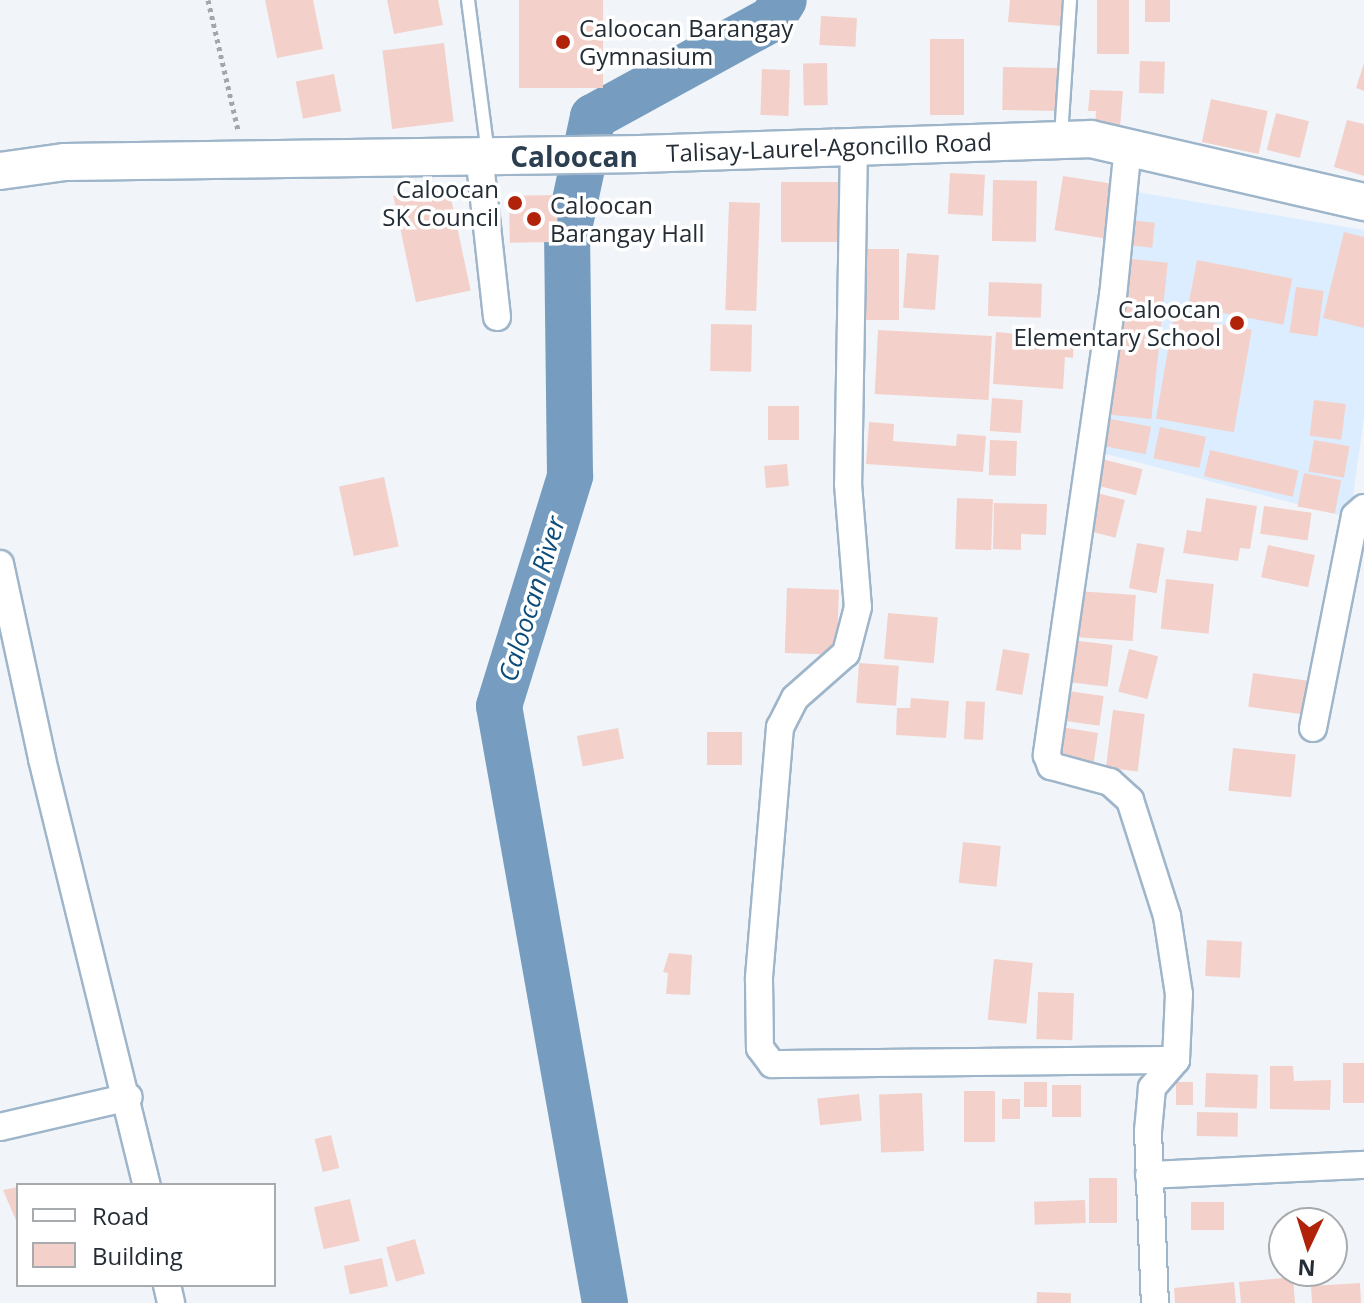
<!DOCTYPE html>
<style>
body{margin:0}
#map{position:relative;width:1364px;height:1303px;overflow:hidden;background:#f1f5fa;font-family:"Open Sans",sans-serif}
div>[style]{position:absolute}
.built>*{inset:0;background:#dbedfe}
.river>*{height:46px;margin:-23px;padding:0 23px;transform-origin:23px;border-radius:23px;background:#769dc0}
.building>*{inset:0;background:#f3d1ca;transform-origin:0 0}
.path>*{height:5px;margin-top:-2.5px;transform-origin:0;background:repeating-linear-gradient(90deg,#a1a7ad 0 4px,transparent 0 8px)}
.roads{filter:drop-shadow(2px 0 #9eb5ca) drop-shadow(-2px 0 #9eb5ca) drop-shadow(0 2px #9eb5ca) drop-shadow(0 -2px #9eb5ca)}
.lane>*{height:12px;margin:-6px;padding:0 6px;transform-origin:6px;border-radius:6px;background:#fff}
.street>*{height:26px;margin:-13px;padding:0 13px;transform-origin:13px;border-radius:13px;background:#fff}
.secondary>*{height:36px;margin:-18px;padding:0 18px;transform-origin:18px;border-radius:18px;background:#fff}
.dots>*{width:22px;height:22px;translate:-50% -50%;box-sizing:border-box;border:4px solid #fff;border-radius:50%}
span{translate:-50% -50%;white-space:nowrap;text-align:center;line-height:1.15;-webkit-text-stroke:7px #fff;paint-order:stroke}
.poi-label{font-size:24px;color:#242d35}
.left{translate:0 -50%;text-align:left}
.right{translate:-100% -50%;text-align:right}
.street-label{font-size:24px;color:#242d35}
.water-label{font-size:26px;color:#0c4c7a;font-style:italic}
.quarter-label{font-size:28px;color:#2b3f50;font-weight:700}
.legend{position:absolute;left:16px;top:1183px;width:260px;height:104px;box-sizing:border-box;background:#fff;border:2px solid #a7abae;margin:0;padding:10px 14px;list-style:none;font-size:24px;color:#242d35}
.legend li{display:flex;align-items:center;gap:16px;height:40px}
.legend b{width:40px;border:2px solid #a7abae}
.north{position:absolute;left:1268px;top:1207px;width:80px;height:80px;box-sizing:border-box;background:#fff;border:2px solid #a7abae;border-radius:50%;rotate:184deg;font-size:22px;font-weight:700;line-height:32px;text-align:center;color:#242d35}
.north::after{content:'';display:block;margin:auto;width:28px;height:36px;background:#b0220a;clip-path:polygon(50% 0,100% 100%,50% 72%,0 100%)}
</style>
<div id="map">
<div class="built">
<div style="clip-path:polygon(1131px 191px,1364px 230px,1364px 417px,1350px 518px,1091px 450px)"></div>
</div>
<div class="river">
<div style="left:605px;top:1303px;width:606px;rotate:-100.07deg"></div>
<div style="left:499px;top:706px;width:241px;rotate:-72.8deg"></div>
<div style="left:570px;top:476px;width:238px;rotate:-90.7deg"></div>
<div style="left:567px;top:238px;width:124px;rotate:-77.9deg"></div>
<div style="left:593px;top:117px;width:204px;rotate:-28.7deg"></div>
<div style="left:772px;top:19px;width:22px;rotate:-58deg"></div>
</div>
<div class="building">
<div style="clip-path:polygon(265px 0,313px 0,323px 49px,277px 58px)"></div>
<div style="clip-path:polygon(387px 0,438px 0,443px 25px,394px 34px)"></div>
<div style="left:519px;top:0;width:84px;height:88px"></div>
<div style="clip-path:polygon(1010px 0,1063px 0,1061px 26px,1008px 22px)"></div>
<div style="left:1097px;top:0;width:32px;height:54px"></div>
<div style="left:1145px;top:0;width:25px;height:22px"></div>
<div style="left:821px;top:16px;width:36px;height:29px;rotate:3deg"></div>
<div style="left:930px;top:39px;width:34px;height:76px"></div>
<div style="left:444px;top:43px;width:79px;height:62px;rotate:83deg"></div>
<div style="left:1140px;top:61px;width:25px;height:32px;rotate:2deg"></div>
<div style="left:827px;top:63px;width:42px;height:24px;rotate:89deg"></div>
<div style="clip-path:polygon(1364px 63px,1364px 91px,1356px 88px)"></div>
<div style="left:1003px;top:67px;width:57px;height:43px;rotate:1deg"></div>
<div style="left:762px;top:69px;width:28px;height:46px;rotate:2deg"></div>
<div style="left:334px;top:74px;width:38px;height:39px;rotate:79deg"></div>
<div style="clip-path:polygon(1090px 90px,1123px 91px,1120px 127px,1095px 126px,1096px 111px,1088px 111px)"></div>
<div style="left:1211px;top:99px;width:58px;height:44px;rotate:12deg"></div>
<div style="left:1276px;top:113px;width:34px;height:38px;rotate:14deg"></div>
<div style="clip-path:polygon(1347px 120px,1364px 124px,1364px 176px,1334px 167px)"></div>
<div style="left:950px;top:173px;width:35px;height:41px;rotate:3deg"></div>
<div style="left:1063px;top:176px;width:50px;height:55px;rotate:9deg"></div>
<div style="left:993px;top:180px;width:44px;height:61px;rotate:1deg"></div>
<div style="left:781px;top:182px;width:61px;height:60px"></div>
<div style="left:448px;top:184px;width:109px;height:56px;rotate:78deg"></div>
<div style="left:557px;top:195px;width:47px;height:48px;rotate:89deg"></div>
<div style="left:729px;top:202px;width:31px;height:108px;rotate:2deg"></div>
<div style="left:1128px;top:220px;width:27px;height:25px;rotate:6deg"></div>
<div style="clip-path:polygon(1344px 232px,1364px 237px,1364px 328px,1323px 318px)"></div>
<div style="left:856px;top:249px;width:43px;height:71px"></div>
<div style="left:907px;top:253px;width:32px;height:55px;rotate:4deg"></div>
<div style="left:1122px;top:258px;width:46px;height:157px;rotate:6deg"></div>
<div style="left:1197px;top:260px;width:97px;height:47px;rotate:11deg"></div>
<div style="left:989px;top:282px;width:53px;height:34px;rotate:2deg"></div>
<div style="left:1296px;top:287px;width:28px;height:46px;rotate:8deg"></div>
<div style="left:1174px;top:316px;width:79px;height:104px;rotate:10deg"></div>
<div style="left:711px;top:324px;width:41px;height:47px;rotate:1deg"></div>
<div style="left:878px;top:330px;width:114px;height:64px;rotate:3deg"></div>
<div style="clip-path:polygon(996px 332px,1074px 339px,1073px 358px,1065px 357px,1063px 389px,993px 384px)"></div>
<div style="left:992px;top:398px;width:31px;height:33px;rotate:4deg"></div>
<div style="left:1314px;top:400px;width:32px;height:36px;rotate:7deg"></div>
<div style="left:799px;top:406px;width:34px;height:31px;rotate:90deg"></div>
<div style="left:1101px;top:417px;width:51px;height:28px;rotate:11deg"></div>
<div style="clip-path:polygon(869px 422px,894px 424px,893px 441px,956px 446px,957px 434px,986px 436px,983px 472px,866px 464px)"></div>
<div style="left:1160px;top:427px;width:47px;height:32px;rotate:12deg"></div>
<div style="left:990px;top:440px;width:27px;height:35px;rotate:2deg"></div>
<div style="left:1314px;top:440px;width:36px;height:32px;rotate:10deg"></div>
<div style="left:1210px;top:450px;width:91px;height:27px;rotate:13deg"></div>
<div style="left:1098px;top:458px;width:46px;height:27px;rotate:14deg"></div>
<div style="left:787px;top:464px;width:22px;height:23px;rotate:85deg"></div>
<div style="left:1304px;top:473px;width:38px;height:34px;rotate:11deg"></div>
<div style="left:384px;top:477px;width:71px;height:46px;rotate:78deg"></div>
<div style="left:1089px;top:491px;width:37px;height:39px;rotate:14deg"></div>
<div style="left:957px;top:498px;width:36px;height:51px;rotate:2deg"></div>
<div style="clip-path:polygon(1206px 498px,1257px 506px,1250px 549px,1240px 548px,1238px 561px,1183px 553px,1187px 530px,1201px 532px)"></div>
<div style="clip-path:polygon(994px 503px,1047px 504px,1046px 535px,1021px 534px,1021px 550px,993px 549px)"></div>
<div style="left:1264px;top:506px;width:48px;height:28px;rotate:8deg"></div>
<div style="left:1137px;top:543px;width:28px;height:46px;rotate:10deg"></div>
<div style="left:1268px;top:545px;width:48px;height:33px;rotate:12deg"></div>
<div style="left:1166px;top:579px;width:48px;height:50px;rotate:6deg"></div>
<div style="left:787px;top:588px;width:52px;height:65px;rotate:2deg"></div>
<div style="left:1077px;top:591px;width:59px;height:46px;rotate:4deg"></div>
<div style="left:888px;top:613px;width:50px;height:46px;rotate:5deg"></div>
<div style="left:1071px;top:640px;width:42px;height:42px;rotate:7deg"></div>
<div style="left:1003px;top:649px;width:27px;height:42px;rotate:10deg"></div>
<div style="left:1129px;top:649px;width:30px;height:44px;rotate:14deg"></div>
<div style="left:859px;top:663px;width:40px;height:40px;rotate:4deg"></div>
<div style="left:1253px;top:673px;width:60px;height:34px;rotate:8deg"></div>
<div style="left:1068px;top:691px;width:36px;height:30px;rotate:8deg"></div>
<div style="clip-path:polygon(911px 698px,949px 701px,946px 738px,896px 735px,897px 708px,910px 708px)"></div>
<div style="left:966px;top:701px;width:19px;height:38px;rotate:3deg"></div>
<div style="left:1113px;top:710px;width:32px;height:58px;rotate:7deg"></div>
<div style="clip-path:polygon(1061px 727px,1098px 733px,1093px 768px,1068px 762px,1050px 745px)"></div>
<div style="left:618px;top:728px;width:31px;height:42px;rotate:79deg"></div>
<div style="left:707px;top:732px;width:35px;height:33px"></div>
<div style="left:1233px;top:748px;width:63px;height:43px;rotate:6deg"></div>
<div style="left:963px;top:842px;width:38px;height:41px;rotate:6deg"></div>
<div style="left:1207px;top:940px;width:35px;height:36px;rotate:3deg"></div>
<div style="clip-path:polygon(669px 953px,692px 955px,690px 995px,666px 994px,668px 973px,663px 972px)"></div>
<div style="left:994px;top:959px;width:39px;height:61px;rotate:6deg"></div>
<div style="left:1038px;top:992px;width:36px;height:47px;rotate:2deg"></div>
<div style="left:1343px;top:1063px;width:21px;height:40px"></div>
<div style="clip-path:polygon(1270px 1066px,1293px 1066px,1294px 1081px,1331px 1080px,1330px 1110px,1270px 1109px)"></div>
<div style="left:1206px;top:1073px;width:52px;height:34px;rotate:2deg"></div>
<div style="left:1024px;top:1082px;width:23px;height:25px"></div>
<div style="left:1193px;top:1082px;width:23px;height:17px;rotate:90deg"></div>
<div style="left:1052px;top:1085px;width:29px;height:32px"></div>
<div style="left:964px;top:1091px;width:31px;height:51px"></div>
<div style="left:922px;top:1093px;width:58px;height:43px;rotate:88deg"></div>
<div style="left:859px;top:1094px;width:27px;height:42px;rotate:84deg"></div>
<div style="left:1002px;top:1099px;width:18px;height:20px"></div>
<div style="left:1197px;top:1112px;width:41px;height:24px;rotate:1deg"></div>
<div style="left:331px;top:1135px;width:34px;height:17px;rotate:76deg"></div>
<div style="left:1089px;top:1178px;width:28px;height:45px"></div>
<div style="clip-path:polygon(18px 1187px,18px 1225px,3px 1190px)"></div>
<div style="left:350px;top:1199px;width:43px;height:37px;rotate:77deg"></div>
<div style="left:1085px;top:1200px;width:23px;height:51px;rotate:88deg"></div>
<div style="left:1191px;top:1202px;width:33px;height:28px"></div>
<div style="left:415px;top:1239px;width:36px;height:30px;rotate:74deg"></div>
<div style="left:382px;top:1258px;width:29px;height:39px;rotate:78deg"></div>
<div style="clip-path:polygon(1293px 1277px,1295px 1303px,1241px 1303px,1239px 1282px)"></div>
<div style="clip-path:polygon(1234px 1282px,1236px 1303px,1175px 1303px,1174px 1288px)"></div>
<div style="clip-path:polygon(1360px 1283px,1361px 1303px,1312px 1303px,1311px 1286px)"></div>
<div style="left:1037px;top:1292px;width:34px;height:11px;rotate:2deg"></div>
</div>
<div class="path">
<div style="left:208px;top:0;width:133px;rotate:77deg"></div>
</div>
<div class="roads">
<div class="lane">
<div style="left:468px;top:0;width:155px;rotate:82.6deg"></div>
<div style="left:1061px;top:136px;width:136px;rotate:-86.2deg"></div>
</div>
<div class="street">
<div style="left:854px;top:146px;width:338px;rotate:91deg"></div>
<div style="left:848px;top:484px;width:123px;rotate:85.4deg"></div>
<div style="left:858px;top:607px;width:48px;rotate:104.6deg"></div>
<div style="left:846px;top:653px;width:68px;rotate:138.6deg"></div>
<div style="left:795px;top:698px;width:33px;rotate:117deg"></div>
<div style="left:780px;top:727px;width:253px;rotate:94.8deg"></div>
<div style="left:759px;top:979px;width:69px;rotate:89.2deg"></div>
<div style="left:760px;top:1048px;width:20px;rotate:53deg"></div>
<div style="left:772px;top:1064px;width:404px;rotate:-0.6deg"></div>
<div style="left:1128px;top:146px;width:150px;rotate:95.7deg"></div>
<div style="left:1113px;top:295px;width:465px;rotate:98.2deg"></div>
<div style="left:1047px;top:755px;width:12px;rotate:70deg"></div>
<div style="left:1051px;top:766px;width:61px;rotate:15.2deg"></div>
<div style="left:1110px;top:782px;width:27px;rotate:42deg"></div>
<div style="left:1130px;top:800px;width:122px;rotate:72.3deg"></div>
<div style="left:1167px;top:916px;width:79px;rotate:81.3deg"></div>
<div style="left:1179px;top:994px;width:66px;rotate:92.6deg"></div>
<div style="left:1176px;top:1060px;width:37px;rotate:131deg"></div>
<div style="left:1152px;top:1088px;width:43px;rotate:95.3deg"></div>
<div style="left:1148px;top:1131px;width:172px;rotate:87.7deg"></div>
<div style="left:479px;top:154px;width:164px;rotate:83.7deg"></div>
<div style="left:0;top:564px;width:199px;rotate:77.8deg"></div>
<div style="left:42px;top:759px;width:439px;rotate:76.2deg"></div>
<div style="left:1313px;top:728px;width:216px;rotate:-78.8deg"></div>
<div style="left:1355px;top:516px;width:12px;rotate:-42deg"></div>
<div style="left:0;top:1127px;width:132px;rotate:-13.1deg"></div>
<div style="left:1149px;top:1175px;width:215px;rotate:-2.7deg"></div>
<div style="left:167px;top:1285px;width:18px;rotate:77deg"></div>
</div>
<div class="secondary">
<div style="left:0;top:171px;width:66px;rotate:-7.9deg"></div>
<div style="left:65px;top:162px;width:577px;rotate:-0.79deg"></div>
<div style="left:642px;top:154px;width:449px;rotate:-1.9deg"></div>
<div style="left:1091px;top:139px;width:280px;rotate:13deg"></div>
</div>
</div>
<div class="dots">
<div style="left:563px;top:42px;background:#b0220a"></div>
<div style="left:515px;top:203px;background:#b0220a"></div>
<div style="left:534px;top:219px;background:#b0220a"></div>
<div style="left:1237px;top:323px;background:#b0220a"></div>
</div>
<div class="poi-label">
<span class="left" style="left:579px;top:42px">Caloocan Barangay<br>Gymnasium</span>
<span class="right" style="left:499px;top:203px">Caloocan<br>SK Council</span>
<span class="left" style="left:550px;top:219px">Caloocan<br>Barangay Hall</span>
<span class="right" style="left:1221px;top:323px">Caloocan<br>Elementary School</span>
</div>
<div class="street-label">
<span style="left:829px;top:147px;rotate:-2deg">Talisay-Laurel-Agoncillo Road</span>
</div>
<div class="water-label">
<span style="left:532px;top:599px;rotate:-73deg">Caloocan River</span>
</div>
<div class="quarter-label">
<span style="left:574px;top:156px">Caloocan</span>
</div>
<ul class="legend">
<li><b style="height:10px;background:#fff"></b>Road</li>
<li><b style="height:22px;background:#f3d1ca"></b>Building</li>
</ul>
<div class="north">N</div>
</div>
